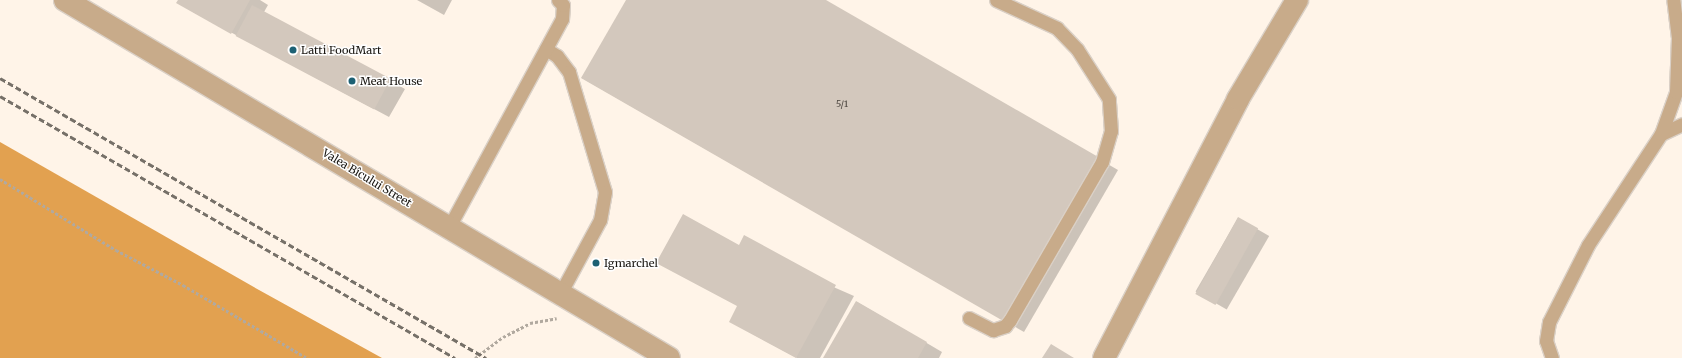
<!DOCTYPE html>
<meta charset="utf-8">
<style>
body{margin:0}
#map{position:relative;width:1682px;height:358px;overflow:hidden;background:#fff4e8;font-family:Merriweather,serif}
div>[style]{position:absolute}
.forest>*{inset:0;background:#e2a150}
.shadow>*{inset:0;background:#0003;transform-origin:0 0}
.building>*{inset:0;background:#d3c8bd;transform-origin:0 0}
.path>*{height:2.5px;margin-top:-1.25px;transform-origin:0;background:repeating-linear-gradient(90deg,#b1a99f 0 3px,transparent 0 5px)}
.roads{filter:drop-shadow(1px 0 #dad0c6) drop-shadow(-1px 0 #dad0c6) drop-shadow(0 1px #dad0c6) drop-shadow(0 -1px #dad0c6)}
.lane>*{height:13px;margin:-6.5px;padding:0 6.5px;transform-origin:6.5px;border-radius:6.5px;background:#c8ab8a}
.street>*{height:22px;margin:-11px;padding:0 11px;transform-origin:11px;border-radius:11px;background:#c8ab8a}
.rail>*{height:3px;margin-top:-1.5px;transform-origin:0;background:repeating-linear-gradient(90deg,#767068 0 6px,transparent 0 9px)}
.dots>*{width:11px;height:11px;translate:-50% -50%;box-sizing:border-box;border:2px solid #fff;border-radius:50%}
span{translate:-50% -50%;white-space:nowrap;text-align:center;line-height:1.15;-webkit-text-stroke:3px #fff;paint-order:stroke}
.number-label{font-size:9px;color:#48423c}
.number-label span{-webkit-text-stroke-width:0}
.poi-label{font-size:11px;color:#191611}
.left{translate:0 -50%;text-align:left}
.street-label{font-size:11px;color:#191611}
</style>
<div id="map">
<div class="forest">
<div style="clip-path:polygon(0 142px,259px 290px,382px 358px,0 358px)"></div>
</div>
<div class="shadow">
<div style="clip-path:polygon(179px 0,260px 0,268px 5px,264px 12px,405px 89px,389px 117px,193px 12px)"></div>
<div style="clip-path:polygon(417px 0,452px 0,444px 15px)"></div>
<div style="clip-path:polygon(627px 0,824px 0,1118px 170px,1024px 332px,582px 78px)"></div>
<div style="left:1238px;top:218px;width:36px;height:85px;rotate:30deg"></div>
<div style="clip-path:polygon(740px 246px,854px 296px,820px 358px,797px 358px,749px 332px,738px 307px)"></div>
<div style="clip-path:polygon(857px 302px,942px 352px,939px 358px,824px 358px)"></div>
</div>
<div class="building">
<div style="clip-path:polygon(178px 0,250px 0,231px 34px,176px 3px)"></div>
<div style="clip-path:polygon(626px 0,826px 0,1100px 158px,1005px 322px,581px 78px)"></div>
<div style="left:252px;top:5px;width:157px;height:35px;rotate:28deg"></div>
<div style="clip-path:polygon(683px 214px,739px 245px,744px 235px,836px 285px,796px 358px,729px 322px,737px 306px,656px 263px)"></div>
<div style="left:1238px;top:217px;width:23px;height:88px;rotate:29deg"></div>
<div style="clip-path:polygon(856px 301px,927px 342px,918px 358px,823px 358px)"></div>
<div style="clip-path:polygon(1051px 344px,1074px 358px,1042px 358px)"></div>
</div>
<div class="path">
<div style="left:0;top:179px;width:136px;rotate:31.5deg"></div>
<div style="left:116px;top:250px;width:76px;rotate:27.6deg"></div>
<div style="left:183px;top:285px;width:144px;rotate:30.5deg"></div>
<div style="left:475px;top:358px;width:35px;rotate:-37deg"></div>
<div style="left:503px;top:337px;width:30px;rotate:-27deg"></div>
<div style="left:530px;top:323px;width:27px;rotate:-10deg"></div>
</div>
<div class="roads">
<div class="lane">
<div style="left:546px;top:49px;width:13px;rotate:32deg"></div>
<div style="left:557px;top:56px;width:20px;rotate:53deg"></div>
<div style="left:569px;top:72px;width:125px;rotate:73.3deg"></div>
<div style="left:605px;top:192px;width:28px;rotate:100deg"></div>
<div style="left:600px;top:220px;width:84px;rotate:118.4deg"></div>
<div style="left:1661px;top:134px;width:23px;rotate:-25deg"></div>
<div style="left:449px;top:227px;width:237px;rotate:-61.5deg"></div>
<div style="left:562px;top:19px;width:14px;rotate:-86deg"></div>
<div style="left:563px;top:5px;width:7px;rotate:-135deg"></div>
<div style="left:969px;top:318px;width:27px;rotate:27deg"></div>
<div style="left:993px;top:330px;width:13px;rotate:-18deg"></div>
<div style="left:1005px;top:326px;width:8px;rotate:-50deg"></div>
<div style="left:1010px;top:320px;width:183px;rotate:-59.8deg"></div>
<div style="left:1102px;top:162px;width:32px;rotate:-74deg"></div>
<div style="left:1111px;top:131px;width:32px;rotate:-94deg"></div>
<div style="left:1109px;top:99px;width:59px;rotate:-122.6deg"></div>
<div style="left:1077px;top:49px;width:29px;rotate:-134deg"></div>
<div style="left:1057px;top:28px;width:67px;rotate:-155.3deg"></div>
<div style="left:1552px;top:358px;width:18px;rotate:-109deg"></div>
<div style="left:1546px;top:341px;width:19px;rotate:-81deg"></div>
<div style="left:1549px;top:322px;width:86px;rotate:-63.1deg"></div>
<div style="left:1588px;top:245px;width:133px;rotate:-56.7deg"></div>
<div style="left:1661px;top:134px;width:45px;rotate:-70.3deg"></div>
<div style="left:1676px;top:92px;width:54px;rotate:-87.9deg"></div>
<div style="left:1678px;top:38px;width:38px;rotate:-97deg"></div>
</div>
<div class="street">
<div style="left:65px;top:0;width:702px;rotate:30.66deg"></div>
<div style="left:1104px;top:358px;width:292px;rotate:-62.6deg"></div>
<div style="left:1238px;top:99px;width:115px;rotate:-59.2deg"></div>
</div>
</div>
<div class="rail">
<div style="left:0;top:78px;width:561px;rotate:29.95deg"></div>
<div style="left:0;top:96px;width:525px;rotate:29.93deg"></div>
</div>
<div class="dots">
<div style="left:293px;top:50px;background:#1d6174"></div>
<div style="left:352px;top:81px;background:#1d6174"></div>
<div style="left:596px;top:263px;background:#1d6174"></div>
</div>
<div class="number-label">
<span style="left:842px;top:104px">5/1</span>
</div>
<div class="poi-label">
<span class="left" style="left:301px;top:50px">Latti FoodMart</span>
<span class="left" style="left:360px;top:81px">Meat House</span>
<span class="left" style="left:604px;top:263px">Igmarchel</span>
</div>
<div class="street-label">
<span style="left:367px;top:178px;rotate:31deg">Valea Bîcului Street</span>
</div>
</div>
